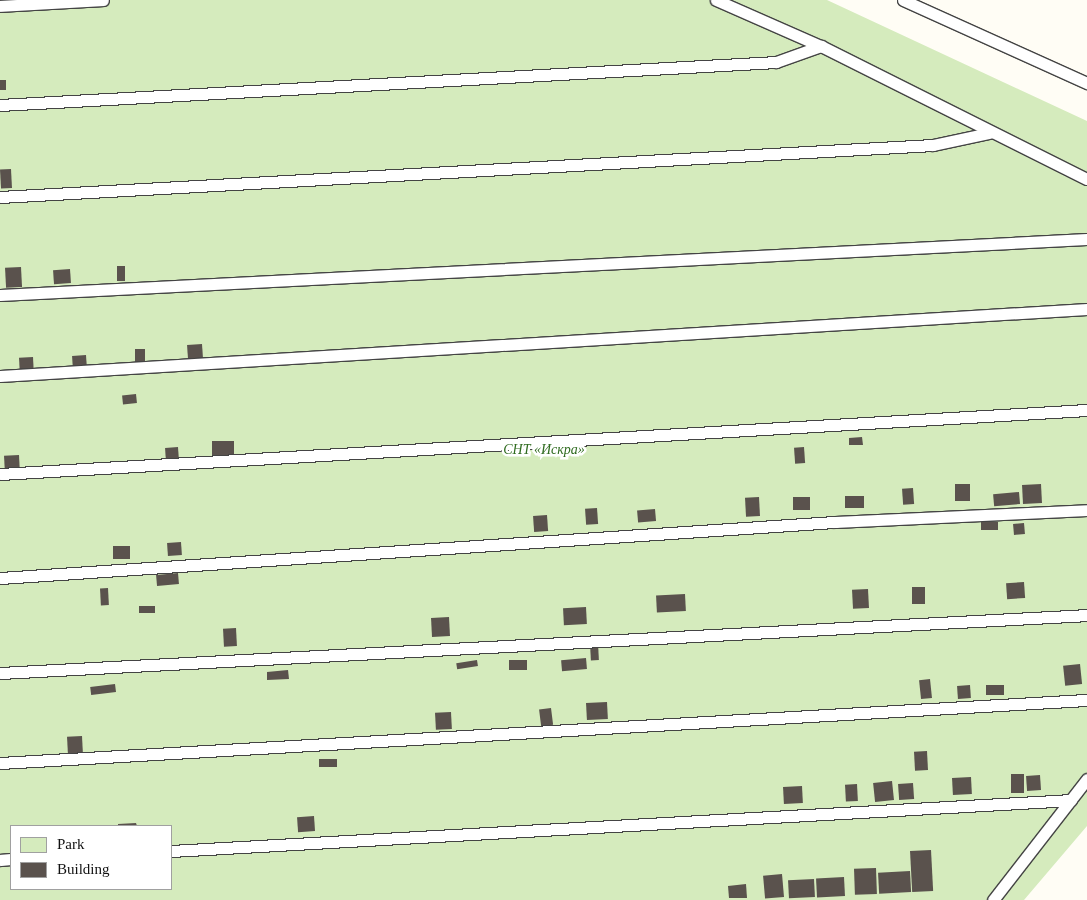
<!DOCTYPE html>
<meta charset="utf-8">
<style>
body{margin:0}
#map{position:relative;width:1087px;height:900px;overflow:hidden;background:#fffdf5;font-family:Georgia,serif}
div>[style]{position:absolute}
.green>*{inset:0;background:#d5ebbd}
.building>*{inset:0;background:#5a524d;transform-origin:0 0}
.roads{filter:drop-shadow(1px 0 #444) drop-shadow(-1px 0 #444) drop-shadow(0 1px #444) drop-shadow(0 -1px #444)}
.service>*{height:11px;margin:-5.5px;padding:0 5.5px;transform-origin:5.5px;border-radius:5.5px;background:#fff}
span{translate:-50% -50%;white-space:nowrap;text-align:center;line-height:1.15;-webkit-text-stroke:5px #fff;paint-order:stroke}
.park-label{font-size:14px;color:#2f6b1f;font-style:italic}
.legend{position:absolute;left:10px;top:825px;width:162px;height:65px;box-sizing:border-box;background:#fff;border:1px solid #a0a0a0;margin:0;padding:6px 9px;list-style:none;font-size:15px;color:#111}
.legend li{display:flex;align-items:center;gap:10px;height:25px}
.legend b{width:25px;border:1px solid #a0a0a0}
</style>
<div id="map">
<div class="green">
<div style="clip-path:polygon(evenodd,0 0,827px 0,1087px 121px,1087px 826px,1024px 900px,0 900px,0 0,11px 826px,171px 826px,171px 889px,11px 889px,11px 826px)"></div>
</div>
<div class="building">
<div style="left:0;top:80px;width:6px;height:10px"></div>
<div style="left:11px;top:169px;width:19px;height:11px;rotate:87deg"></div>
<div style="left:117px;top:266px;width:8px;height:15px"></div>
<div style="left:21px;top:267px;width:20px;height:16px;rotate:87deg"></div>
<div style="left:70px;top:269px;width:14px;height:17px;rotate:86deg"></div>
<div style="left:202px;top:344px;width:16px;height:15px;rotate:86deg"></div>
<div style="left:135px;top:349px;width:10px;height:16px"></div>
<div style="left:86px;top:355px;width:15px;height:14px;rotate:86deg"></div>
<div style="left:33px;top:357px;width:17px;height:14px;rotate:87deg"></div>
<div style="left:136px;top:394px;width:9px;height:14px;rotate:84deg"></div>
<div style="clip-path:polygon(862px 437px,863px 445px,849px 445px,849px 438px)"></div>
<div style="left:234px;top:441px;width:17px;height:22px;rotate:90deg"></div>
<div style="left:178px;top:447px;width:13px;height:13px;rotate:86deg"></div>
<div style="left:804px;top:447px;width:16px;height:10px;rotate:86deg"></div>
<div style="left:19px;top:455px;width:17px;height:15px;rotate:87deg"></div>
<div style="left:955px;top:484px;width:15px;height:17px"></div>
<div style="left:1041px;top:484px;width:19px;height:19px;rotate:87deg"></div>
<div style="left:913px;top:488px;width:16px;height:11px;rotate:86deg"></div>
<div style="left:1019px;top:492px;width:12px;height:26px;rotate:85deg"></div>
<div style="left:864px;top:496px;width:12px;height:19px;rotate:90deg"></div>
<div style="left:759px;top:497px;width:19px;height:14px;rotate:87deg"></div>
<div style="left:810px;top:497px;width:13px;height:17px;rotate:90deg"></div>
<div style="left:597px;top:508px;width:16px;height:12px;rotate:86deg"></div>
<div style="left:655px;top:509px;width:12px;height:18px;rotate:85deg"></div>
<div style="left:547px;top:515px;width:16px;height:14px;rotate:86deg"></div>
<div style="left:998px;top:522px;width:8px;height:17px;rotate:90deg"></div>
<div style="left:1024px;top:523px;width:11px;height:11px;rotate:85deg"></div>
<div style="left:181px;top:542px;width:13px;height:14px;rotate:86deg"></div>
<div style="left:130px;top:546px;width:13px;height:17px;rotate:90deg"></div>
<div style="left:178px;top:573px;width:11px;height:22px;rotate:85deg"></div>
<div style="left:1024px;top:582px;width:16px;height:18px;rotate:86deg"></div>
<div style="left:912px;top:587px;width:13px;height:17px"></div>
<div style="left:108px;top:588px;width:17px;height:8px;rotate:87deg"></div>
<div style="left:868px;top:589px;width:19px;height:16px;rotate:87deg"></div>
<div style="left:685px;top:594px;width:17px;height:29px;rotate:87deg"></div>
<div style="left:155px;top:606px;width:7px;height:16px;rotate:90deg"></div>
<div style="left:586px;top:607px;width:17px;height:23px;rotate:87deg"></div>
<div style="left:449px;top:617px;width:19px;height:18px;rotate:87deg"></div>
<div style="left:236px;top:628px;width:18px;height:13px;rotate:87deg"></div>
<div style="left:598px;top:643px;width:17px;height:8px;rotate:87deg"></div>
<div style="left:586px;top:658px;width:11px;height:25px;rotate:85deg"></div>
<div style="left:477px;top:660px;width:6px;height:21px;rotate:81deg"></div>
<div style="left:527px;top:660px;width:10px;height:18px;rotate:90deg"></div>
<div style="left:1080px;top:664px;width:20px;height:17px;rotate:84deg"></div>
<div style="clip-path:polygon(288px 670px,289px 679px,267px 680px,267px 672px)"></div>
<div style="left:930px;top:679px;width:19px;height:11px;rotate:84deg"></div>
<div style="left:115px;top:684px;width:8px;height:25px;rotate:83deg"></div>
<div style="left:970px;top:685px;width:13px;height:13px;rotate:86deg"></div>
<div style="left:1004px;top:685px;width:10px;height:18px;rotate:90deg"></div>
<div style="left:607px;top:702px;width:17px;height:21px;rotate:87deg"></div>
<div style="left:551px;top:708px;width:17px;height:12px;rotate:83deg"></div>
<div style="left:451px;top:712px;width:17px;height:16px;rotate:87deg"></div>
<div style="left:82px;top:736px;width:17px;height:15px;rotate:87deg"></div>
<div style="left:927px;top:751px;width:19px;height:13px;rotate:87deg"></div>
<div style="left:337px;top:759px;width:8px;height:18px;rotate:90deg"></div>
<div style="left:1011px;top:774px;width:13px;height:19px"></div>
<div style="left:1040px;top:775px;width:15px;height:14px;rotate:86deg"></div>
<div style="left:971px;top:777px;width:17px;height:19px;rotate:87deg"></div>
<div style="left:892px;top:781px;width:19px;height:19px;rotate:84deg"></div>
<div style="left:913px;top:783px;width:16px;height:15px;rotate:86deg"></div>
<div style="left:857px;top:784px;width:17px;height:12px;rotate:87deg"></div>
<div style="left:802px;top:786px;width:17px;height:19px;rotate:87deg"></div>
<div style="left:314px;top:816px;width:15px;height:17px;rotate:86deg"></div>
<div style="clip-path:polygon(136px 823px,137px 826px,118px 826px,118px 824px)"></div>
<div style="left:931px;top:850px;width:41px;height:21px;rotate:87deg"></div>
<div style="left:876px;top:868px;width:26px;height:22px;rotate:88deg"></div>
<div style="left:910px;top:871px;width:21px;height:32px;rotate:87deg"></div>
<div style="left:782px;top:874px;width:23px;height:19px;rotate:85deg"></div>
<div style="left:844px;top:877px;width:19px;height:28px;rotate:87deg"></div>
<div style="left:814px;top:879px;width:18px;height:26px;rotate:87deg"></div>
<div style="clip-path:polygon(746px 884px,747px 898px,729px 898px,728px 886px)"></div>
</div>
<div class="roads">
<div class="service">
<div style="left:716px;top:0;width:115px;rotate:23.7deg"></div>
<div style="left:821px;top:46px;width:297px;rotate:26.6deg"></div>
<div style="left:903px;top:0;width:202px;rotate:24.3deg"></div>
<div style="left:0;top:6px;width:103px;rotate:-3.3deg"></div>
<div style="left:0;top:105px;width:777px;rotate:-3.17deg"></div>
<div style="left:776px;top:62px;width:48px;rotate:-19.6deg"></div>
<div style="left:0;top:197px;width:934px;rotate:-3.19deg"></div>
<div style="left:933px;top:145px;width:57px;rotate:-12.1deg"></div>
<div style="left:0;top:295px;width:1088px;rotate:-2.95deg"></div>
<div style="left:0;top:376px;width:1089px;rotate:-3.53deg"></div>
<div style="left:0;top:474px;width:1089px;rotate:-3.37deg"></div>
<div style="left:0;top:578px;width:837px;rotate:-3.84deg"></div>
<div style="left:835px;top:522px;width:252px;rotate:-2.7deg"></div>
<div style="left:0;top:673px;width:1089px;rotate:-3.05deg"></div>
<div style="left:0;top:763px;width:1089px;rotate:-3.32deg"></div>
<div style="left:171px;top:851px;width:901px;rotate:-3.24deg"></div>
<div style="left:0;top:860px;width:11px;rotate:-5deg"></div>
<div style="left:993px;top:900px;width:153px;rotate:-52.2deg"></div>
</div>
</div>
<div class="park-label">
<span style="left:544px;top:450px">СНТ «Искра»</span>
</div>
<ul class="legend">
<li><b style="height:14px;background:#d5ebbd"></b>Park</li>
<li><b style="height:14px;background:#5a524d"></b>Building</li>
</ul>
</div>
